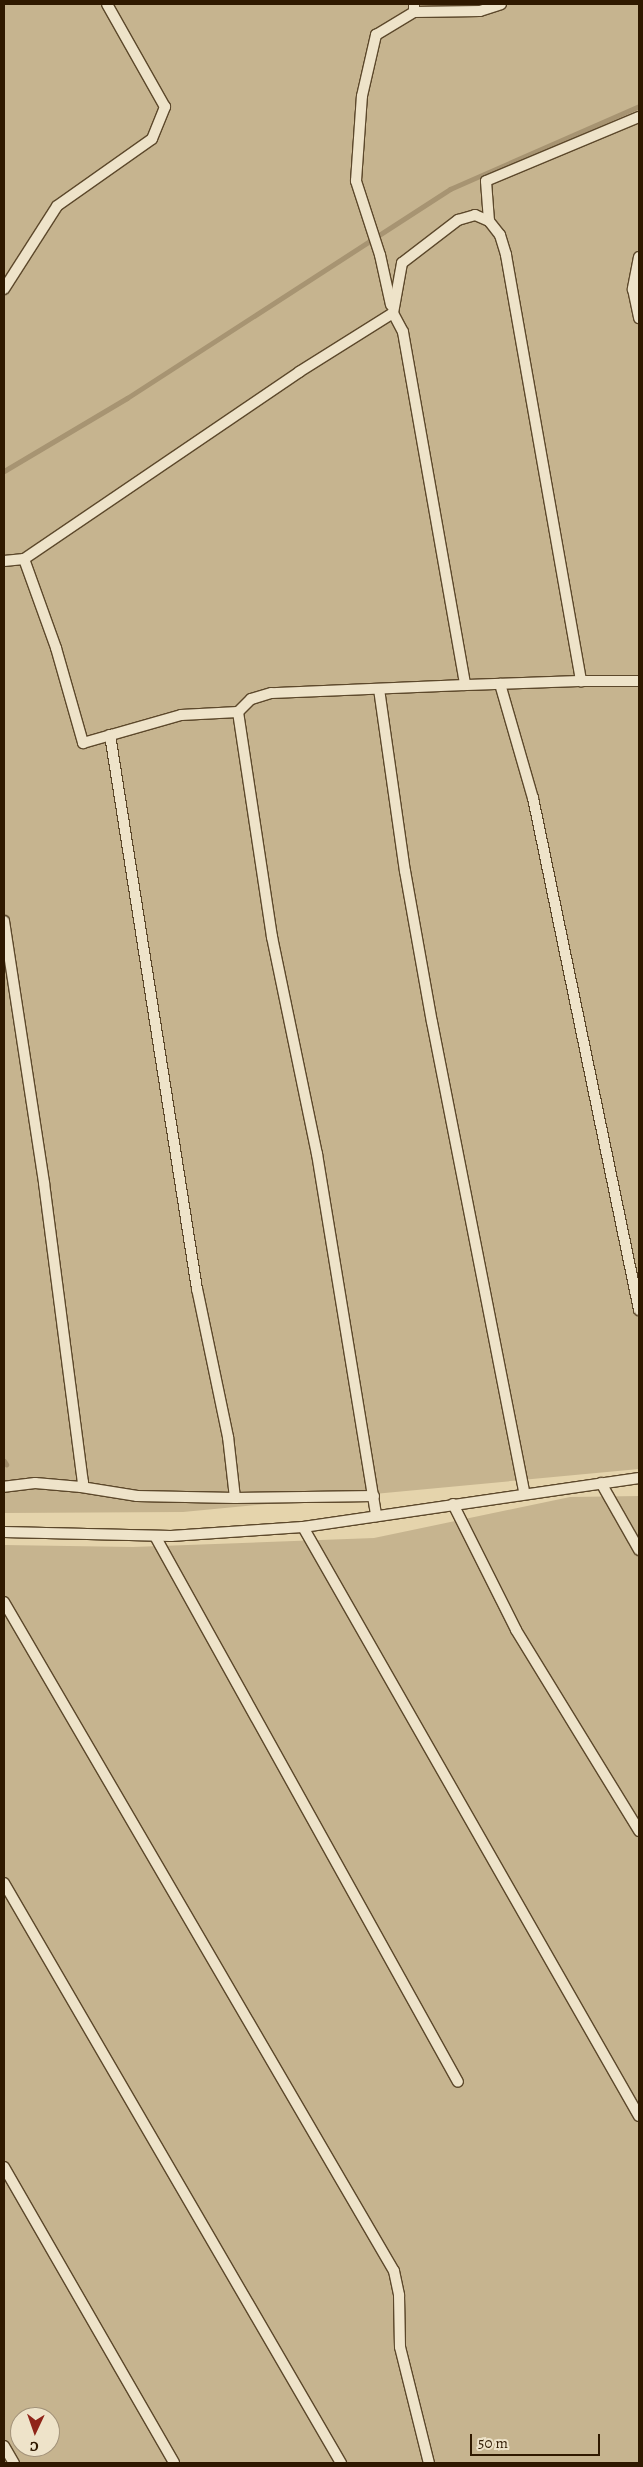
<!DOCTYPE html>
<meta charset="utf-8">
<style>
body{margin:0}
#map{position:relative;width:643px;height:2467px;overflow:hidden;background:#e5d4ac;font-family:Alegreya,serif}
div>[style]{position:absolute}
.green>*{inset:0;background:#c6b48f}
.stream>*{height:5px;margin:-2.5px;padding:0 2.5px;transform-origin:2.5px;border-radius:2.5px;background:#a79472}
.roads{filter:drop-shadow(1px 0 #5c482b) drop-shadow(-1px 0 #5c482b) drop-shadow(0 1px #5c482b) drop-shadow(0 -1px #5c482b)}
.service>*{height:10px;margin:-5px;padding:0 5px;transform-origin:5px;border-radius:5px;background:#eee3c9}
span{translate:-50% -50%;white-space:nowrap;text-align:center;line-height:1.15;-webkit-text-stroke:5px #eee3c9;paint-order:stroke}
.frame{position:absolute;inset:0;border:5px solid #2f1900;pointer-events:none}
.north{position:absolute;left:10px;top:2407px;width:50px;height:50px;box-sizing:border-box;background:#eee3c9;border:1px solid #a29279;border-radius:50%;rotate:183deg;font-size:14px;font-weight:700;line-height:20px;text-align:center;color:#2f1900}
.north::after{content:'';display:block;margin:auto;width:18px;height:22px;background:#8f2418;clip-path:polygon(50% 0,100% 100%,50% 72%,0 100%)}
.scale{position:absolute;left:470px;top:2434px;width:130px;height:22px;box-sizing:border-box;border:2px solid #2f1900;border-top:0;padding-left:6px;font-size:15px;line-height:18px;white-space:nowrap;color:#2f1900;-webkit-text-stroke:4px #eee3c9;paint-order:stroke}
</style>
<div id="map">
<div class="green">
<div style="clip-path:polygon(4px 4px,639px 4px,639px 1469px,183px 1512px,4px 1513px)"></div>
<div style="clip-path:polygon(evenodd,639px 1496px,639px 2463px,4px 2463px,4px 1545px,133px 1547px,374px 1538px,570px 1497px,639px 1496px,20px 2417px,50px 2417px,50px 2447px,20px 2447px,20px 2417px)"></div>
</div>
<div class="stream">
<div style="left:4px;top:471px;width:143px;rotate:-30.7deg"></div>
<div style="left:127px;top:398px;width:385px;rotate:-32.9deg"></div>
<div style="left:450px;top:189px;width:206px;rotate:-23.7deg"></div>
<div style="left:4px;top:1461px;width:4px;rotate:56deg"></div>
</div>
<div class="roads">
<div class="service">
<div style="left:414px;top:12px;width:66px;rotate:-0.9deg"></div>
<div style="left:480px;top:11px;width:22px;rotate:-18deg"></div>
<div style="left:489px;top:221px;width:40px;rotate:-94.3deg"></div>
<div style="left:486px;top:181px;width:166px;rotate:-22.7deg"></div>
<div style="left:639px;top:257px;width:33px;rotate:101deg"></div>
<div style="left:633px;top:289px;width:30px;rotate:78deg"></div>
<div style="left:4px;top:289px;width:98px;rotate:-57.4deg"></div>
<div style="left:57px;top:206px;width:116px;rotate:-35.2deg"></div>
<div style="left:152px;top:139px;width:35px;rotate:-68deg"></div>
<div style="left:165px;top:107px;width:118px;rotate:-119.4deg"></div>
<div style="left:391px;top:305px;width:51px;rotate:-102.4deg"></div>
<div style="left:380px;top:255px;width:78px;rotate:-108deg"></div>
<div style="left:356px;top:181px;width:85px;rotate:-86deg"></div>
<div style="left:362px;top:96px;width:63px;rotate:-77.1deg"></div>
<div style="left:376px;top:35px;width:44px;rotate:-31.2deg"></div>
<div style="left:414px;top:12px;width:8px;rotate:-90deg"></div>
<div style="left:393px;top:313px;width:51px;rotate:-79.8deg"></div>
<div style="left:402px;top:263px;width:71px;rotate:-37.5deg"></div>
<div style="left:458px;top:220px;width:18px;rotate:-16deg"></div>
<div style="left:475px;top:215px;width:15px;rotate:23deg"></div>
<div style="left:489px;top:221px;width:18px;rotate:52deg"></div>
<div style="left:500px;top:235px;width:21px;rotate:73deg"></div>
<div style="left:506px;top:255px;width:433px;rotate:80deg"></div>
<div style="left:581px;top:681px;width:116px;rotate:178deg"></div>
<div style="left:24px;top:559px;width:95px;rotate:70.2deg"></div>
<div style="left:56px;top:648px;width:99px;rotate:74.1deg"></div>
<div style="left:83px;top:743px;width:102px;rotate:-15.9deg"></div>
<div style="left:181px;top:715px;width:57px;rotate:-3deg"></div>
<div style="left:4px;top:561px;width:20px;rotate:-6deg"></div>
<div style="left:24px;top:559px;width:333px;rotate:-34.2deg"></div>
<div style="left:299px;top:372px;width:111px;rotate:-32.1deg"></div>
<div style="left:393px;top:313px;width:21px;rotate:62deg"></div>
<div style="left:403px;top:332px;width:358px;rotate:80deg"></div>
<div style="left:465px;top:685px;width:194px;rotate:177.6deg"></div>
<div style="left:271px;top:693px;width:21px;rotate:163deg"></div>
<div style="left:251px;top:699px;width:18px;rotate:135deg"></div>
<div style="left:238px;top:712px;width:228px;rotate:81.4deg"></div>
<div style="left:272px;top:937px;width:222px;rotate:78.3deg"></div>
<div style="left:317px;top:1154px;width:367px;rotate:80.7deg"></div>
<div style="left:581px;top:681px;width:58px"></div>
<div style="left:500px;top:684px;width:119px;rotate:73.9deg"></div>
<div style="left:533px;top:798px;width:523px;rotate:78.3deg"></div>
<div style="left:379px;top:689px;width:184px;rotate:81.9deg"></div>
<div style="left:405px;top:871px;width:153px;rotate:79.9deg"></div>
<div style="left:432px;top:1022px;width:480px;rotate:78.9deg"></div>
<div style="left:4px;top:921px;width:265px;rotate:81.3deg"></div>
<div style="left:44px;top:1183px;width:302px;rotate:82.6deg"></div>
<div style="left:83px;top:1482px;width:5px;rotate:112deg"></div>
<div style="left:81px;top:1487px;width:46px;rotate:-175deg"></div>
<div style="left:35px;top:1483px;width:31px;rotate:173deg"></div>
<div style="left:601px;top:1483px;width:77px;rotate:60.4deg"></div>
<div style="left:81px;top:1487px;width:57px;rotate:9.1deg"></div>
<div style="left:137px;top:1496px;width:98px;rotate:1.2deg"></div>
<div style="left:235px;top:1498px;width:61px;rotate:-96.5deg"></div>
<div style="left:228px;top:1437px;width:151px;rotate:-101.8deg"></div>
<div style="left:197px;top:1289px;width:561px;rotate:-98.92deg"></div>
<div style="left:235px;top:1498px;width:139px;rotate:-0.8deg"></div>
<div style="left:453px;top:1504px;width:141px;rotate:63.4deg"></div>
<div style="left:516px;top:1630px;width:236px;rotate:58.5deg"></div>
<div style="left:303px;top:1527px;width:678px;rotate:60.3deg"></div>
<div style="left:4px;top:1532px;width:167px;rotate:1.4deg"></div>
<div style="left:171px;top:1536px;width:132px;rotate:-3.9deg"></div>
<div style="left:303px;top:1527px;width:340px;rotate:-8.3deg"></div>
<div style="left:155px;top:1536px;width:624px;rotate:60.97deg"></div>
<div style="left:4px;top:1602px;width:774px;rotate:59.76deg"></div>
<div style="left:394px;top:2271px;width:25px;rotate:78deg"></div>
<div style="left:399px;top:2295px;width:52px;rotate:88.9deg"></div>
<div style="left:400px;top:2347px;width:120px;rotate:76deg"></div>
<div style="left:4px;top:1883px;width:671px;rotate:59.84deg"></div>
<div style="left:4px;top:2167px;width:341px;rotate:60.1deg"></div>
<div style="left:4px;top:2446px;width:20px;rotate:60deg"></div>
</div>
</div>
<div class="frame"></div>
<div class="north">С</div>
<div class="scale">50 m</div>
</div>
